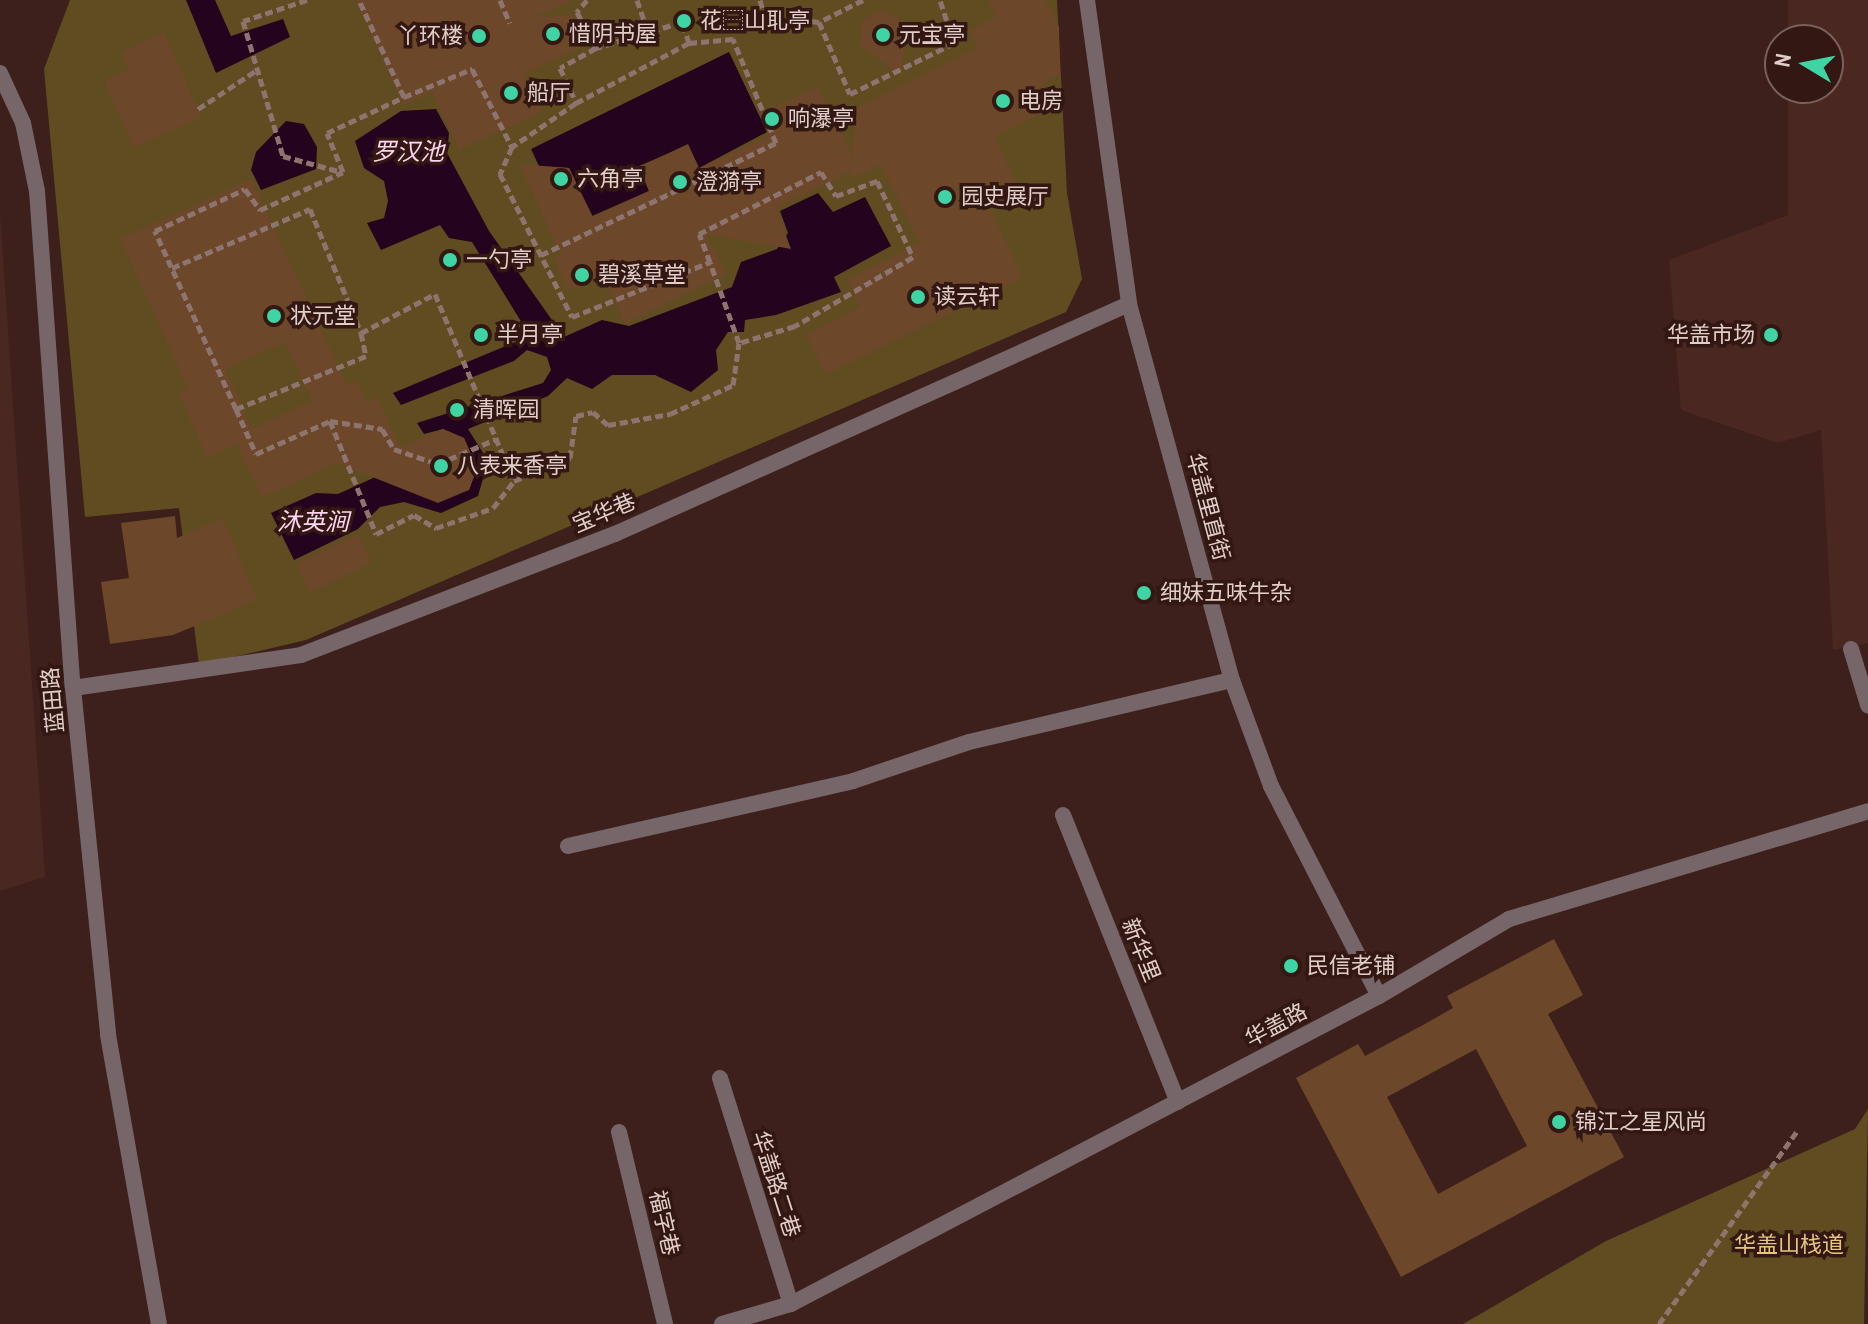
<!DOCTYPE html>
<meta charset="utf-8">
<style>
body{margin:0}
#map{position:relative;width:1868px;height:1324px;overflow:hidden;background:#3d201b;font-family:"Archivo Narrow","Noto Sans SC",sans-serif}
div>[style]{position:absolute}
.built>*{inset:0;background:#4b2721}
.green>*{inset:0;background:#604c21}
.water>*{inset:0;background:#23031d}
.building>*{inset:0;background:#6d4729;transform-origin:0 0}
.path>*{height:5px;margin-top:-2.5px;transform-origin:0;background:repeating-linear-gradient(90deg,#8d746f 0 8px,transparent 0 12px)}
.service>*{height:16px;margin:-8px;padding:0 8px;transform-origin:8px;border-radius:8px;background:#766669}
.pedestrian>*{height:16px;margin:-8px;padding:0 8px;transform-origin:8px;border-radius:8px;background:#766669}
.minor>*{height:16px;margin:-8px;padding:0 8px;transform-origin:8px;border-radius:8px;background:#766669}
.dots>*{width:22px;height:22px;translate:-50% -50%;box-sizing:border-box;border:4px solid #321712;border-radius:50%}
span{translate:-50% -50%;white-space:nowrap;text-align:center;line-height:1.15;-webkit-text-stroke:7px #321712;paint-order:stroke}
.poi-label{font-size:22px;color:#e1cdc9}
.left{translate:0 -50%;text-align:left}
.right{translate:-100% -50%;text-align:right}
.street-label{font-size:22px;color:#e1cdc9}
.park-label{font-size:22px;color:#e7c57d}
.water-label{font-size:24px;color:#fcd3f0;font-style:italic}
.north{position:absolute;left:1764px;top:24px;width:80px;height:80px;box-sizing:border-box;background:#321712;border:2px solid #78605b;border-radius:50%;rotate:280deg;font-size:22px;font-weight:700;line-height:32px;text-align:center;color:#e1cdc9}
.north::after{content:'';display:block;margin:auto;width:28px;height:36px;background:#3ed4a3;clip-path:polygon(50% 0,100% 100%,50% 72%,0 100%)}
</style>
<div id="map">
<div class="built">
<div style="clip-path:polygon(1788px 0,1868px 0,1868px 643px,1833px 650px,1821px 430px,1778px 443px,1681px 410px,1669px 260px,1788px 215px,1788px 88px,1828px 88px,1828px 40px,1788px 40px)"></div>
<div style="clip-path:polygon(0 214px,45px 877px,0 891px)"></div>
</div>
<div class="green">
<div style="clip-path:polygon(70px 0,1057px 0,1067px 193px,1082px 279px,1066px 312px,306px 640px,199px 665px,179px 508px,85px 517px,44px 69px)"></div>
<div style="clip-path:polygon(1868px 1109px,1864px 1324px,1463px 1324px,1606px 1241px,1855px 1129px)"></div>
</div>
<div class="water">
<div style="clip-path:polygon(186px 0,215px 0,231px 36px,283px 19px,290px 37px,216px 73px)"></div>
<div style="clip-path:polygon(729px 52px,767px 132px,699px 168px,688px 145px,639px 166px,649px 191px,567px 227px,567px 191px,575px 180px,569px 168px,556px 167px,545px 179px,531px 149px)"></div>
<div style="clip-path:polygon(436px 109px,449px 133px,447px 153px,489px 231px,564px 337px,602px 320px,629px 326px,732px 287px,741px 262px,777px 249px,788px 233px,780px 211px,818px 193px,833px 212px,865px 197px,891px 246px,834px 277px,841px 292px,776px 315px,745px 320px,744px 332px,728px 332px,716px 350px,718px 370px,691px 392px,655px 375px,612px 375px,592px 389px,567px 378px,548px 396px,468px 429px,488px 461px,478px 496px,441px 513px,404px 502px,380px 507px,358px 529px,294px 560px,271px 513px,316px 493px,338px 494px,404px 464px,469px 490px,477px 468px,464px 438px,443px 429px,424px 434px,417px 423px,543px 383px,551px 370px,547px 357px,527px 350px,514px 361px,401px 405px,393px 393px,530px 336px,472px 242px,449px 238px,440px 225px,381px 250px,367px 223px,384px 218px,388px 201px,384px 181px,364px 168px,355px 141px,401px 111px)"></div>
<div style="clip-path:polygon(286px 121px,304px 124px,317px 147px,316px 169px,261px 190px,251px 170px,256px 152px)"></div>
</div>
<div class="building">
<div style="clip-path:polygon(355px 0,572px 0,536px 17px,571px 15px,584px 46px,524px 73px,542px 112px,459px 150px,432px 92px,404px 105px)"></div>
<div style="clip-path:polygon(988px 0,1045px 0,1059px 27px,1060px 75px,1043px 84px,1054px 107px,994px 137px,1020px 190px,988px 206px,1023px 277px,826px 375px,806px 334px,860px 307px,847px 280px,920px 243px,881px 164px,851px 179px,851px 171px,776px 208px,791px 249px,706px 234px,726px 274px,625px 324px,602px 275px,568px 291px,554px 259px,561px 255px,519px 164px,569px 168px,593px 217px,649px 191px,639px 167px,688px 144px,699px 168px,769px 136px,759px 114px,818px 87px,852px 157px,856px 108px,978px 47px,970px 31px,996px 17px)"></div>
<div style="clip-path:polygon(884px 9px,906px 24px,901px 75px,860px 46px,862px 21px)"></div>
<div style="clip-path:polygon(164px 32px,201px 117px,134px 148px,104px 81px,129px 69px,121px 52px)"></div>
<div style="clip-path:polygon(evenodd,251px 179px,347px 385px,356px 381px,366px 402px,377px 397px,400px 448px,443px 429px,464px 438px,477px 468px,469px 490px,438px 503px,337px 463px,262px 498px,237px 444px,207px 458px,178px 392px,188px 388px,120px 239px,251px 179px,285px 342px,312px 401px,252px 429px,225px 369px,285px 342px)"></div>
<div style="clip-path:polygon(175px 516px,177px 538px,223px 518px,257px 600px,173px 635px,110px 644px,101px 582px,129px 578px,121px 523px)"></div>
<div style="left:358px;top:534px;width:32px;height:69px;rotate:64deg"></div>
<div style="clip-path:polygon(evenodd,1554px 939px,1583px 995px,1548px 1014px,1624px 1157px,1401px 1277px,1296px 1078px,1358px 1044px,1365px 1056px,1423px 1025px,1453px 1008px,1447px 996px,1554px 939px,1476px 1049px,1527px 1146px,1438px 1194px,1387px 1097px,1476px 1049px)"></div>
</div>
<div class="path">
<div style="left:307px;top:0;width:67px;rotate:161.8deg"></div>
<div style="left:243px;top:21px;width:141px;rotate:73.5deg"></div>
<div style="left:283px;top:156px;width:61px;rotate:15.2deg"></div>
<div style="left:500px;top:0;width:25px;rotate:67deg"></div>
<div style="left:587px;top:0;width:16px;rotate:130deg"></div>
<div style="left:577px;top:12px;width:41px;rotate:62.2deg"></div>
<div style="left:596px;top:48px;width:41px;rotate:150.9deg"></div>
<div style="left:560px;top:68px;width:38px;rotate:65deg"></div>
<div style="left:576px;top:103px;width:128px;rotate:-28deg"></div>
<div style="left:637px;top:0;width:34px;rotate:71deg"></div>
<div style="left:760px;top:0;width:16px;rotate:75deg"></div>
<div style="left:764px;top:15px;width:55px;rotate:7.3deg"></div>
<div style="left:863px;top:0;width:49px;rotate:153.4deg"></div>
<div style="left:819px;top:22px;width:78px;rotate:66.7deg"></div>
<div style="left:850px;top:94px;width:116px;rotate:-26.1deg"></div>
<div style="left:954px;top:43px;width:45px;rotate:-108deg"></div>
<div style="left:404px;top:97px;width:74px;rotate:-22.4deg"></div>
<div style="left:472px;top:69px;width:88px;rotate:62.9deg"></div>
<div style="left:576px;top:103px;width:78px;rotate:145.5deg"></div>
<div style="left:512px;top:147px;width:30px;rotate:114deg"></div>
<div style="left:500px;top:174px;width:160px;rotate:63.3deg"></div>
<div style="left:572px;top:317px;width:149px;rotate:-21.7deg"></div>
<div style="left:710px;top:262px;width:30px;rotate:-111deg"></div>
<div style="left:699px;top:234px;width:137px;rotate:-26.9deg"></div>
<div style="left:821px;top:172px;width:28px;rotate:58deg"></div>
<div style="left:836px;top:196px;width:44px;rotate:-20.1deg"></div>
<div style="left:877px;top:181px;width:84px;rotate:64.7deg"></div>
<div style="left:913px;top:257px;width:137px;rotate:149.7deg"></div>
<div style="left:795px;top:326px;width:59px;rotate:163.1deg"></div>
<div style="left:739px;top:343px;width:86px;rotate:-109.7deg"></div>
<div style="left:198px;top:109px;width:71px;rotate:-33.5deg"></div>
<div style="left:541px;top:255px;width:260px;rotate:-25.5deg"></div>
<div style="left:776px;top:143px;width:113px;rotate:-112.5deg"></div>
<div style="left:733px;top:39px;width:44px;rotate:174.8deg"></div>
<div style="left:689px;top:43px;width:22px;rotate:-108deg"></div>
<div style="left:682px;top:22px;width:90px;rotate:163.2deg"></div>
<div style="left:172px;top:268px;width:150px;rotate:-23.1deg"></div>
<div style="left:310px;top:209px;width:134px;rotate:67.6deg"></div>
<div style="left:361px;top:333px;width:84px;rotate:-27.8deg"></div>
<div style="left:435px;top:294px;width:203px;rotate:67.1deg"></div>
<div style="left:514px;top:481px;width:61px;rotate:-22.3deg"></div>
<div style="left:570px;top:458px;width:42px;rotate:-81.9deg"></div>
<div style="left:576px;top:416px;width:17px;rotate:-13deg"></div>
<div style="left:593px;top:412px;width:20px;rotate:41deg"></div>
<div style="left:608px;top:425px;width:63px;rotate:-10.1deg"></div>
<div style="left:670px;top:414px;width:69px;rotate:-24.7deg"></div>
<div style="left:733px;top:385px;width:42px;rotate:-81.9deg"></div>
<div style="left:361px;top:333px;width:24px;rotate:78deg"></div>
<div style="left:366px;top:356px;width:140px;rotate:157.8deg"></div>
<div style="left:236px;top:409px;width:49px;rotate:66deg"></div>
<div style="left:256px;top:454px;width:81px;rotate:-24deg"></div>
<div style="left:330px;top:421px;width:122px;rotate:67.8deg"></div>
<div style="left:376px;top:534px;width:42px;rotate:-26.6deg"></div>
<div style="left:414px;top:515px;width:26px;rotate:31deg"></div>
<div style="left:436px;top:528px;width:60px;rotate:-19.3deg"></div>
<div style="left:493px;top:508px;width:34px;rotate:-52deg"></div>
<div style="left:236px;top:409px;width:196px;rotate:-114.5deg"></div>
<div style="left:155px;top:231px;width:99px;rotate:-25deg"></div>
<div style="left:245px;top:189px;width:26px;rotate:54deg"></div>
<div style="left:260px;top:210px;width:91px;rotate:-24.6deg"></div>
<div style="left:343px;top:172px;width:42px;rotate:-112.3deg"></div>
<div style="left:327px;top:133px;width:85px;rotate:-25.1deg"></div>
<div style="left:404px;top:97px;width:107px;rotate:-114.9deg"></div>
<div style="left:330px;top:421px;width:53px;rotate:8.7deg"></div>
<div style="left:382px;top:429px;width:23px;rotate:59deg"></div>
<div style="left:394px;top:449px;width:46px;rotate:18.8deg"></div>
<div style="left:438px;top:464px;width:63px;rotate:-23.3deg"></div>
<div style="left:1659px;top:1324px;width:239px;rotate:-54.4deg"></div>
</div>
<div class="service">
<div style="left:1851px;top:649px;width:59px;rotate:73.1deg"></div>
<div style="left:73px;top:688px;width:230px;rotate:-8.2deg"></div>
<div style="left:301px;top:655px;width:337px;rotate:-21.1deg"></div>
<div style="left:615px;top:534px;width:563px;rotate:-24.11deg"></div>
<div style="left:1063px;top:815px;width:309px;rotate:68.2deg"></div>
<div style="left:568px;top:846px;width:292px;rotate:-12.8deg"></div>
<div style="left:853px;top:781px;width:122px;rotate:-18.6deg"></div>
<div style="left:969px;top:742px;width:270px;rotate:-13.3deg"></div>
<div style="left:720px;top:1078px;width:237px;rotate:72.6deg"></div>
<div style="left:619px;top:1132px;width:197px;rotate:76.5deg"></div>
</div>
<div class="pedestrian">
<div style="left:722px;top:1324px;width:72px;rotate:-16.2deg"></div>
<div style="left:791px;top:1304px;width:664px;rotate:-27.65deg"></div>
<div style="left:1379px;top:996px;width:151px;rotate:-30.6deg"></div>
<div style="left:1509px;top:919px;width:375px;rotate:-16.7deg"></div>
</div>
<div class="minor">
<div style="left:1087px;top:0;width:307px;rotate:82.1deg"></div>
<div style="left:1129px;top:304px;width:390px;rotate:74.7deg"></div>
<div style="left:1232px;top:680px;width:113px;rotate:69.8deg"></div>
<div style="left:1271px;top:786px;width:236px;rotate:62.8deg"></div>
<div style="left:0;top:73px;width:55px;rotate:65.3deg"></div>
<div style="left:23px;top:123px;width:69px;rotate:78.4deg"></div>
<div style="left:37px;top:191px;width:498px;rotate:85.9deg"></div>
<div style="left:73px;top:688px;width:349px;rotate:84.2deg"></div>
<div style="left:108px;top:1035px;width:293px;rotate:80deg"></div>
</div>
<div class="dots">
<div style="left:684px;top:21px;background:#3ed4a3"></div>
<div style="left:553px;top:34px;background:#3ed4a3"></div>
<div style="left:883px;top:35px;background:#3ed4a3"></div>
<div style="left:479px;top:36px;background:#3ed4a3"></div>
<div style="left:511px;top:93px;background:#3ed4a3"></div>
<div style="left:1003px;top:101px;background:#3ed4a3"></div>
<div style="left:772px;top:119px;background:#3ed4a3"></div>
<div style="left:561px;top:179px;background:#3ed4a3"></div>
<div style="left:680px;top:182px;background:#3ed4a3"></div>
<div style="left:945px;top:197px;background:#3ed4a3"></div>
<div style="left:450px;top:260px;background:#3ed4a3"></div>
<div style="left:582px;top:275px;background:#3ed4a3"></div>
<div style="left:918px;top:297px;background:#3ed4a3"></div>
<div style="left:274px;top:316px;background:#3ed4a3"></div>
<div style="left:481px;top:335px;background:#3ed4a3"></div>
<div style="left:1771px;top:335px;background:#3ed4a3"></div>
<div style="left:457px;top:410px;background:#3ed4a3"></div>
<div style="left:441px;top:466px;background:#3ed4a3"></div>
<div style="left:1144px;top:593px;background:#3ed4a3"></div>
<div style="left:1291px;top:966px;background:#3ed4a3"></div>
<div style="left:1559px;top:1122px;background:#3ed4a3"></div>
</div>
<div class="poi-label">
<span class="left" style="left:700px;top:21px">花⿱山耴亭</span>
<span class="left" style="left:569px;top:34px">惜阴书屋</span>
<span class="left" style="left:899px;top:35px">元宝亭</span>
<span class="right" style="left:463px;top:36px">丫环楼</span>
<span class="left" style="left:527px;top:93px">船厅</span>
<span class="left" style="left:1019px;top:101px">电房</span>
<span class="left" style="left:788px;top:119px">响瀑亭</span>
<span class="left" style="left:577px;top:179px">六角亭</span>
<span class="left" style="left:696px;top:182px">澄漪亭</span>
<span class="left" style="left:961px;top:197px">园史展厅</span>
<span class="left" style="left:466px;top:260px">一勺亭</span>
<span class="left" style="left:598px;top:275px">碧溪草堂</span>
<span class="left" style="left:934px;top:297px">读云轩</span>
<span class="left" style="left:290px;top:316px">状元堂</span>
<span class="left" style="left:497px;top:335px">半月亭</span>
<span class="right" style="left:1755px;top:335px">华盖市场</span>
<span class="left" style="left:473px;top:410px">清晖园</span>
<span class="left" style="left:457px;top:466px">八表来香亭</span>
<span class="left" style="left:1160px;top:593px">细妹五味牛杂</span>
<span class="left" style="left:1307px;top:966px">民信老铺</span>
<span class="left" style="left:1575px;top:1122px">锦江之星风尚</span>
</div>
<div class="street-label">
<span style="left:1208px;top:507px;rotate:75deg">华盖里直街</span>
<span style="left:604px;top:513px;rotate:-23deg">宝华巷</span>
<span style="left:53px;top:700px;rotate:-95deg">蓝田路</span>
<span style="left:1141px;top:950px;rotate:68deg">新华里</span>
<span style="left:1276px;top:1025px;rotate:-28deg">华盖路</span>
<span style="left:776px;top:1184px;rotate:72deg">华盖路二巷</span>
<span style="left:664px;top:1223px;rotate:77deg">福字巷</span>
</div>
<div class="park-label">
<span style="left:1789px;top:1245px">华盖山栈道</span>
</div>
<div class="water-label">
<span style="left:408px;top:152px">罗汉池</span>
<span style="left:313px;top:522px">沐英涧</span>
</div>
<div class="north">N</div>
</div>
